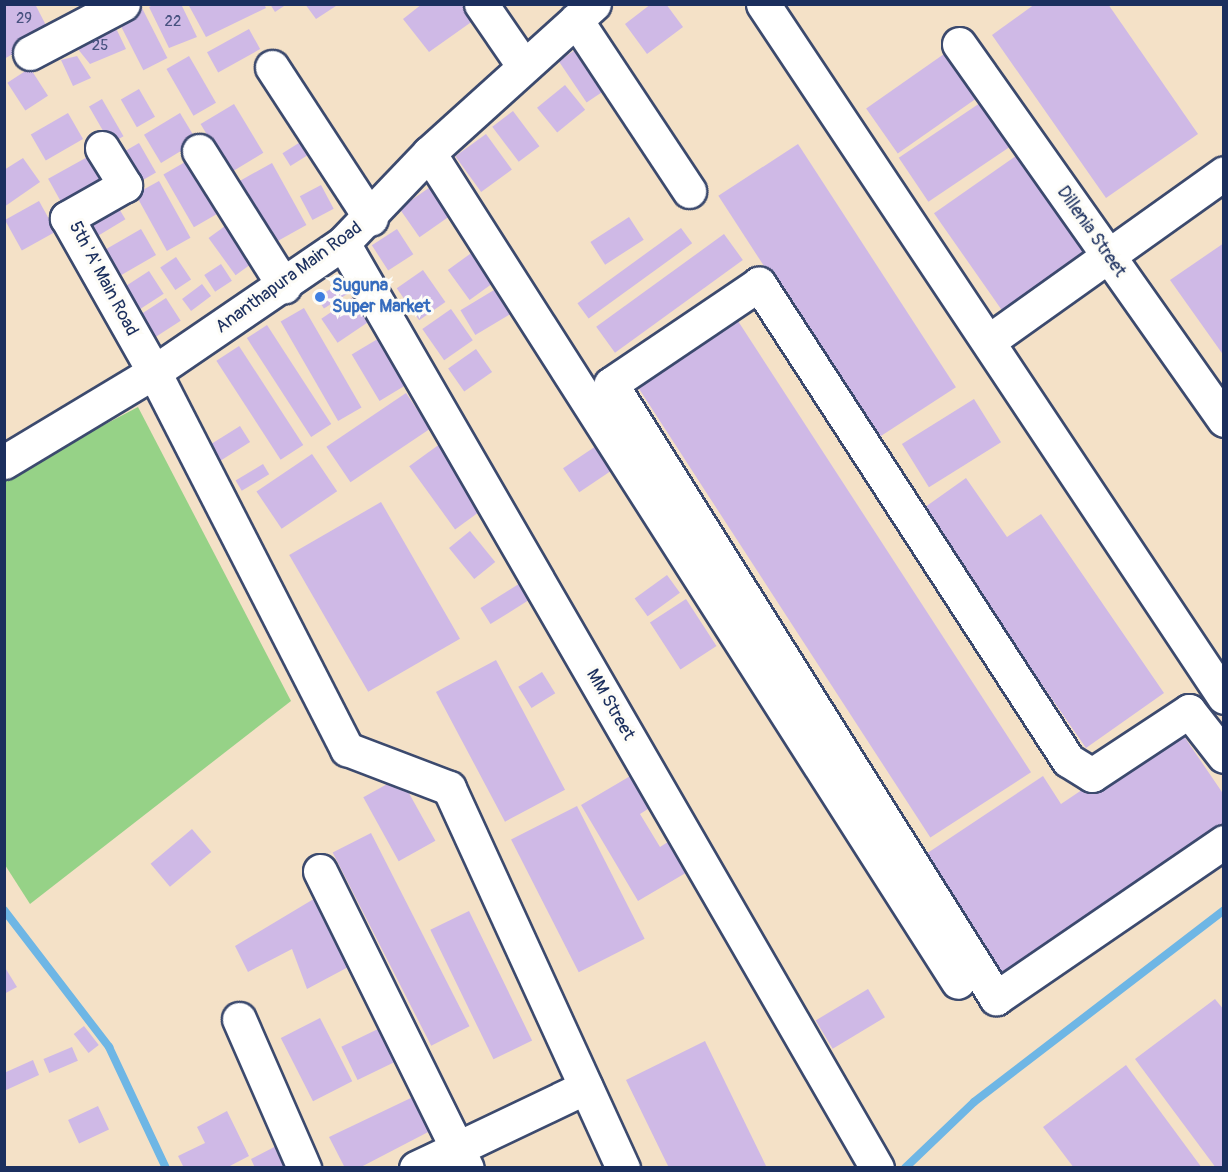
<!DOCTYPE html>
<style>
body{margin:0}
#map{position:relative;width:1228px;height:1172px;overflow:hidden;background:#f4e1c7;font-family:Pangolin,sans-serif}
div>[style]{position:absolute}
.green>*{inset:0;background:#96d287}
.stream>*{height:8px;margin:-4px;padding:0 4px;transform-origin:4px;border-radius:4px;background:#6eb6e5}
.building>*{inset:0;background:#cfb9e6;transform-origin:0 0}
.roads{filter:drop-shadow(2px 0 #3c4a6e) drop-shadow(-2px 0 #3c4a6e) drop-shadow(0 2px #3c4a6e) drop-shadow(0 -2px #3c4a6e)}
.minor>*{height:33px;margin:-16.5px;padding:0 16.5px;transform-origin:16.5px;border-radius:16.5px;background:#fff}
.dots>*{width:16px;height:16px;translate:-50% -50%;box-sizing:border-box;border:3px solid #fdfcf7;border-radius:50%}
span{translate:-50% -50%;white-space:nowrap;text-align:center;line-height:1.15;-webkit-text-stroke:6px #fdfcf7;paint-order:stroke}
.number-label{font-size:15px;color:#485280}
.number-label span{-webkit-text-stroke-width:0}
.street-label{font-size:18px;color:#1b2f5e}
.shop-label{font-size:18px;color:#366cbe;font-weight:700}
.left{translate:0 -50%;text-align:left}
.frame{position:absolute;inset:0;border:6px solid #1b2f5e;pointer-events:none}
</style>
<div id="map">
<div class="green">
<div style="clip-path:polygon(138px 407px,291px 701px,30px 904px,5px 865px,5px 477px)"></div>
</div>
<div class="stream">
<div style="left:4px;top:910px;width:173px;rotate:52.5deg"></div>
<div style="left:109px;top:1047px;width:134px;rotate:64.8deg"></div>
<div style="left:905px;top:1168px;width:95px;rotate:-43.7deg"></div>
<div style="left:974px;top:1102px;width:315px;rotate:-37.5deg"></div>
</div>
<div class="building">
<div style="clip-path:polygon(4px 4px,35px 4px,50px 33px,4px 59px)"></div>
<div style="clip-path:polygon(155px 4px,181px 4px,197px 37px,169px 48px,149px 7px)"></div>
<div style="clip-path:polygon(188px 4px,264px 4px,266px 8px,206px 37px)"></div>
<div style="clip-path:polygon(270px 4px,287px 4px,275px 12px)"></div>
<div style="clip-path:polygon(305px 4px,339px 4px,316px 19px)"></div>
<div style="clip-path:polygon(422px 4px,468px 4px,477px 18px,429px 52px,403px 19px)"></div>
<div style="clip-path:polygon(651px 4px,666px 4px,683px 27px,647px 54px,625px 24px)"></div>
<div style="clip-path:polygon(1035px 4px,1108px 4px,1198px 134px,1106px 198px,992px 35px)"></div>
<div style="left:142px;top:8px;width:56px;height:27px;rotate:63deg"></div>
<div style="clip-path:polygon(114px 24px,126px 49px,90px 64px,73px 43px)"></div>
<div style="left:249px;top:29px;width:23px;height:48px;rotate:61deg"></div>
<div style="left:581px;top:46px;width:50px;height:27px;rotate:56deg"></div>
<div style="left:944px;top:54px;width:55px;height:95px;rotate:55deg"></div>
<div style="clip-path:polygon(77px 56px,91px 78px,73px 86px,61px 60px)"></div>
<div style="left:189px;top:56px;width:54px;height:26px;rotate:60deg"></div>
<div style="left:30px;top:68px;width:33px;height:27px;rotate:57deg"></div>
<div style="left:565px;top:85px;width:32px;height:36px;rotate:51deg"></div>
<div style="left:139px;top:89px;width:32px;height:21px;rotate:60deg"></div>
<div style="left:102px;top:99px;width:43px;height:15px;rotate:60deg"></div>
<div style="left:980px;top:103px;width:53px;height:98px;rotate:56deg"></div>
<div style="left:234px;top:104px;width:57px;height:39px;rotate:59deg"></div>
<div style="left:513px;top:111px;width:44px;height:26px;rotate:53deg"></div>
<div style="left:68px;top:113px;width:30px;height:43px;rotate:60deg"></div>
<div style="left:180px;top:113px;width:33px;height:42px;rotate:59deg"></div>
<div style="left:486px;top:134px;width:44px;height:38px;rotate:54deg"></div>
<div style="left:302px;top:141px;width:15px;height:23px;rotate:58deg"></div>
<div style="left:139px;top:143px;width:34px;height:28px;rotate:60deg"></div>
<div style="left:798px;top:144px;width:290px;height:95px;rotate:57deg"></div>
<div style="left:1020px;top:153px;width:119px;height:105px;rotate:55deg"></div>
<div style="left:91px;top:155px;width:33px;height:49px;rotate:61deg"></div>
<div style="clip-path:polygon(23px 158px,40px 182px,4px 207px,4px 170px)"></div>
<div style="left:192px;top:158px;width:61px;height:33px;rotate:60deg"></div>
<div style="left:272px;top:163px;width:71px;height:40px;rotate:61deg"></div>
<div style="left:159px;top:181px;width:65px;height:27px;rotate:61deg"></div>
<div style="left:321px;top:185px;width:27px;height:24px;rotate:62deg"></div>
<div style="left:433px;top:185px;width:35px;height:41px;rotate:55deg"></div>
<div style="left:112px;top:197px;width:26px;height:41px;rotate:59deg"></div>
<div style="left:39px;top:201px;width:35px;height:39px;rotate:61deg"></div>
<div style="left:629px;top:217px;width:27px;height:46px;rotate:57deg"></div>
<div style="left:232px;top:221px;width:46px;height:29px;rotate:54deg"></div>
<div style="left:681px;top:228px;width:19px;height:128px;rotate:54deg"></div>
<div style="left:141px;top:229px;width:30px;height:52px;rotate:60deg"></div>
<div style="left:397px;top:229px;width:30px;height:30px;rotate:57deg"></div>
<div style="left:724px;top:234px;width:32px;height:158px;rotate:54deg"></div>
<div style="clip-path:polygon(1224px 243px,1224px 356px,1170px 280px)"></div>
<div style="left:481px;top:246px;width:37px;height:41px;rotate:54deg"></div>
<div style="left:176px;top:257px;width:27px;height:19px;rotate:56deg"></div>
<div style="left:221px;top:264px;width:20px;height:20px;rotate:57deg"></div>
<div style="left:423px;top:270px;width:39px;height:32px;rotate:55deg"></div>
<div style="left:149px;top:271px;width:27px;height:40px;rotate:57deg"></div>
<div style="left:345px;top:280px;width:13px;height:33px;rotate:58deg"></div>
<div style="left:202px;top:284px;width:15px;height:25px;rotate:53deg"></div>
<div style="left:499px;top:287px;width:29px;height:45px;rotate:59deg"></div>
<div style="left:166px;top:298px;width:27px;height:30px;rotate:57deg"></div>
<div style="left:352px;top:298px;width:29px;height:37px;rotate:56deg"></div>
<div style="left:304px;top:308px;width:115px;height:27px;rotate:60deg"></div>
<div style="left:451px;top:309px;width:38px;height:35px;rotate:55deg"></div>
<div style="left:738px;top:321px;width:538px;height:120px;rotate:57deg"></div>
<div style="left:267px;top:325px;width:118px;height:24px;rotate:57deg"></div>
<div style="left:386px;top:334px;width:54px;height:40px;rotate:59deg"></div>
<div style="left:239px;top:346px;width:118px;height:27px;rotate:57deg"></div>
<div style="left:476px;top:349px;width:28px;height:34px;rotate:55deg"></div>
<div style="left:406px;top:393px;width:43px;height:96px;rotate:56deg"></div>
<div style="left:974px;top:399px;width:51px;height:85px;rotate:58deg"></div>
<div style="left:240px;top:426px;width:19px;height:35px;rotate:58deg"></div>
<div style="left:444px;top:441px;width:78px;height:43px;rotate:54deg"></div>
<div style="left:602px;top:442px;width:29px;height:47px;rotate:56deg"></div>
<div style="left:312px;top:454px;width:45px;height:67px;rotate:56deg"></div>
<div style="left:263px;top:464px;width:12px;height:32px;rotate:59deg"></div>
<div style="clip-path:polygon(966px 478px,1007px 537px,1041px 514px,1164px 693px,1086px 748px,921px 510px)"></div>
<div style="left:381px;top:502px;width:158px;height:106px;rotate:60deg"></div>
<div style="left:470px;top:531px;width:40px;height:27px;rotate:51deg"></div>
<div style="left:667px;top:575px;width:22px;height:40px;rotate:54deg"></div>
<div style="left:522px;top:582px;width:19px;height:49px;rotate:58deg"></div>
<div style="left:686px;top:599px;width:56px;height:43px;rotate:57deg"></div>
<div style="left:496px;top:660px;width:147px;height:68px;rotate:62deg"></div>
<div style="left:542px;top:672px;width:25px;height:28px;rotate:58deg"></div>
<div style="clip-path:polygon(1177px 726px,1224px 795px,1224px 823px,999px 975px,920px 858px,1043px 776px,1061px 804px)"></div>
<div style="clip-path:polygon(632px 775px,651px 807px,640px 814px,660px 847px,671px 840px,689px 871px,638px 901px,581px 805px)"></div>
<div style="left:400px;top:777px;width:73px;height:42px;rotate:61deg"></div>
<div style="left:577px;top:806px;width:149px;height:74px;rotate:63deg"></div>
<div style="left:192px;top:829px;width:30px;height:54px;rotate:50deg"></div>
<div style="left:371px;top:833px;width:217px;height:43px;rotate:63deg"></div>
<div style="clip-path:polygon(317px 897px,352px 965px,307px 989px,292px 949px,248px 972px,235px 946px)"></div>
<div style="left:469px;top:911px;width:144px;height:43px;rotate:64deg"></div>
<div style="clip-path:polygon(4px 966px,17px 987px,4px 994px)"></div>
<div style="left:868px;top:989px;width:33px;height:61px;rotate:59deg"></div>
<div style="clip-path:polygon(1215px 999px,1224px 1010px,1224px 1168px,1216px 1168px,1135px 1059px)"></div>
<div style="left:320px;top:1018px;width:71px;height:44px;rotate:63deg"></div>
<div style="left:84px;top:1026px;width:24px;height:13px;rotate:52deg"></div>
<div style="left:380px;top:1028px;width:37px;height:43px;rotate:64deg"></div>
<div style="clip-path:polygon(705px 1041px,767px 1168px,669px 1168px,626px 1080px)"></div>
<div style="left:72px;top:1047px;width:15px;height:31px;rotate:67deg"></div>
<div style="clip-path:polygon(33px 1060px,39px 1075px,4px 1091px,4px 1073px)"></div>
<div style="clip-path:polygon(1126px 1065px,1202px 1168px,1074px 1168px,1043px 1127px)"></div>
<div style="clip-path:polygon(415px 1096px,432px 1130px,359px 1168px,345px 1168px,329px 1137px)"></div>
<div style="left:98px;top:1106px;width:26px;height:33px;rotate:65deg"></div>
<div style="clip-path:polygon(227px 1111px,249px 1156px,226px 1168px,184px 1168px,178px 1156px,205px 1143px,197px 1127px)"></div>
<div style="clip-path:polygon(282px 1143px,294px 1168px,255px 1168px,251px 1159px)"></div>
</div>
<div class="roads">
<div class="minor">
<div style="left:481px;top:4px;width:74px;rotate:55.5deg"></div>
<div style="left:763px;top:4px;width:832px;rotate:56.37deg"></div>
<div style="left:576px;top:20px;width:205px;rotate:56.5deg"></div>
<div style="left:959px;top:44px;width:460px;rotate:54.8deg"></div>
<div style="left:30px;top:53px;width:105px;rotate:-27.8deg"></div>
<div style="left:272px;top:67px;width:181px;rotate:56.9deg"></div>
<div style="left:102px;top:148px;width:44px;rotate:58.1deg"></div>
<div style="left:125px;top:185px;width:67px;rotate:150.4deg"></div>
<div style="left:67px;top:218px;width:177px;rotate:60.5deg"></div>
<div style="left:154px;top:372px;width:424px;rotate:62.9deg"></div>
<div style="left:347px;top:749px;width:109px;rotate:20.9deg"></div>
<div style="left:449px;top:788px;width:418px;rotate:65.4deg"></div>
<div style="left:199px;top:151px;width:160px;rotate:57.8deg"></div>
<div style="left:429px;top:153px;width:983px;rotate:57.46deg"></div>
<div style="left:343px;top:243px;width:1068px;rotate:60deg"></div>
<div style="left:1000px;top:333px;width:275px;rotate:-35.5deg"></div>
<div style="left:4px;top:462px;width:175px;rotate:-31deg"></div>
<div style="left:154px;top:372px;width:229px;rotate:-34.3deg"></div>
<div style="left:343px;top:243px;width:124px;rotate:-46.3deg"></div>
<div style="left:429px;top:153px;width:222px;rotate:-42.1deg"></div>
<div style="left:1224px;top:756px;width:57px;rotate:-127.9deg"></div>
<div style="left:1189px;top:711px;width:116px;rotate:146.6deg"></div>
<div style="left:1092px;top:775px;width:28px;rotate:-148deg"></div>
<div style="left:1068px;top:760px;width:568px;rotate:-122.99deg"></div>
<div style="left:759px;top:284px;width:179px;rotate:146deg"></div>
<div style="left:611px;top:384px;width:725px;rotate:57.91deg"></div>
<div style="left:996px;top:998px;width:276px;rotate:-34.4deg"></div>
<div style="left:320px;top:871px;width:331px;rotate:63.7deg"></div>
<div style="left:239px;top:1019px;width:163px;rotate:66.4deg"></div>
<div style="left:416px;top:1168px;width:188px;rotate:-25.5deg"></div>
</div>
</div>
<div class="dots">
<div style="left:320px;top:297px;background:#3f7fe0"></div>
</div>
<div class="number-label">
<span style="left:24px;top:19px">29</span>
<span style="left:173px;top:22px">22</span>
<span style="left:100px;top:46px">25</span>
</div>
<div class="street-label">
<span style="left:1091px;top:232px;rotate:55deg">Dillenia Street</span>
<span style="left:289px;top:278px;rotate:-36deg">Ananthapura Main Road</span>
<span style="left:103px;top:279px;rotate:62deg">5th 'A' Main Road</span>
<span style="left:610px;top:705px;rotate:60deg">MM Street</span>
</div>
<div class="shop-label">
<span class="left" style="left:332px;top:297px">Suguna<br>Super Market</span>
</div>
<div class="frame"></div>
</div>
